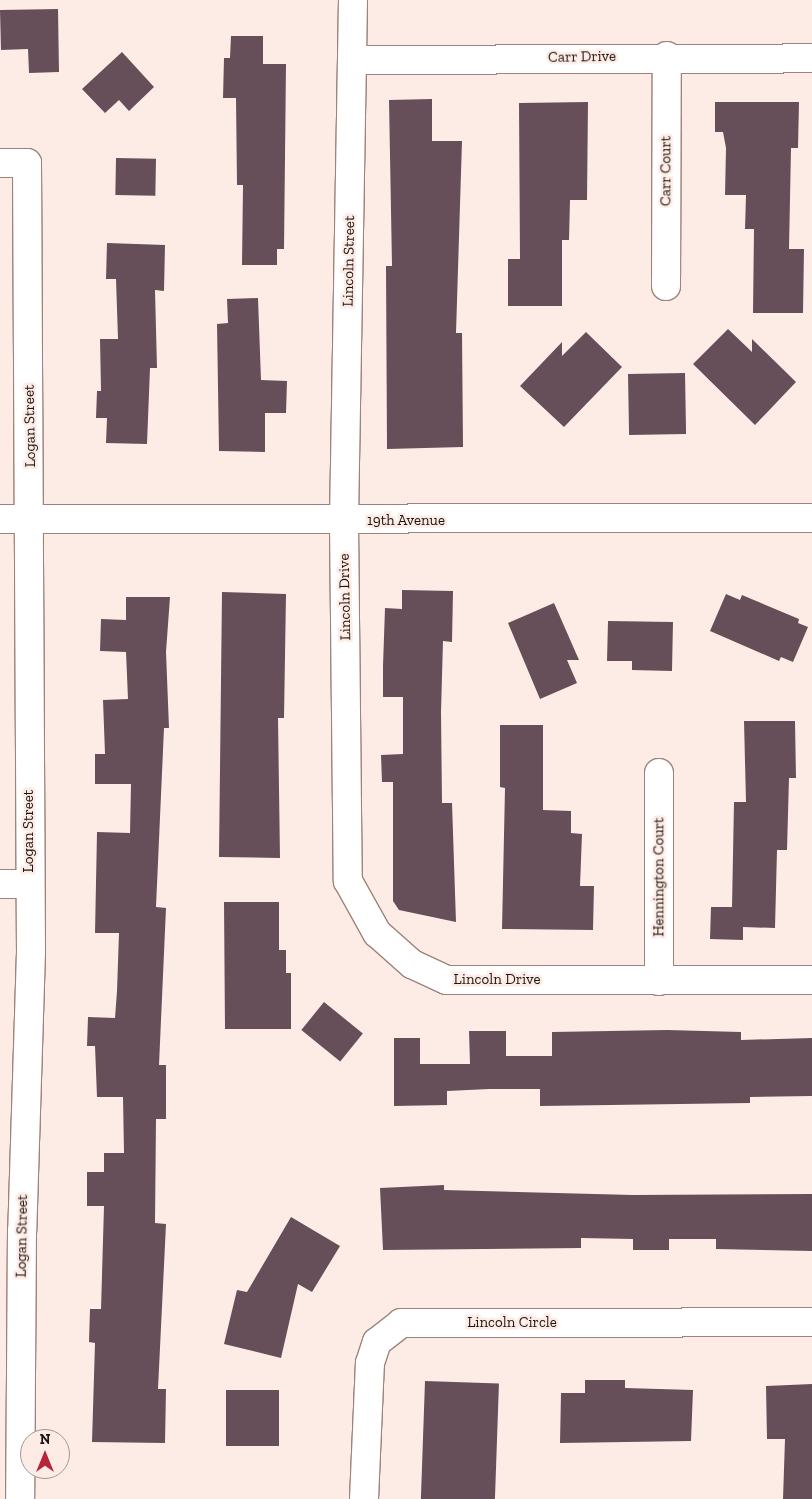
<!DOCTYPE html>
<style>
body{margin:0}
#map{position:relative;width:812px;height:1499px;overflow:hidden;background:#fdece6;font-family:"Zilla Slab",serif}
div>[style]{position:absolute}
.building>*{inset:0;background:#664f58;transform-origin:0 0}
.roads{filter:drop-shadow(1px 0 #9d847a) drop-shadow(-1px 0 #9d847a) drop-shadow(0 1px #9d847a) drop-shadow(0 -1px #9d847a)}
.minor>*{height:28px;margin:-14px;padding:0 14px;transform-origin:14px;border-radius:14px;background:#fff}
.tertiary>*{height:28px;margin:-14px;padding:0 14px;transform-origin:14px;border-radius:14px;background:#fff}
span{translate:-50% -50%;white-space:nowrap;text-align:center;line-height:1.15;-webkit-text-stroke:5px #fdece6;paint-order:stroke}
.street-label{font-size:15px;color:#1d1410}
.north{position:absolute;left:20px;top:1429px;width:50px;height:50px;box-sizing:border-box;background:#fdece6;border:1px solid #a39690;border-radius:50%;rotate:0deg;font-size:14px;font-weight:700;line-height:20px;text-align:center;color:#1d1410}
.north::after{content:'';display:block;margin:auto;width:18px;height:22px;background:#b7253d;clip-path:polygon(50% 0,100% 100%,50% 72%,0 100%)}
</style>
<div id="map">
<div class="building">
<div style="clip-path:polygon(58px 9px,59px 72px,29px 73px,28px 49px,1px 50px,0 10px)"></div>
<div style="clip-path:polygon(231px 36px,263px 36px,263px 64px,286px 64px,284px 249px,277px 249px,277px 265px,242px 265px,243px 185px,237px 185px,236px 98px,223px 98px,224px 58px,230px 58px)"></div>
<div style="clip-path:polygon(122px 52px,154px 87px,129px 111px,119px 100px,105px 113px,82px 89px)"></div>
<div style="clip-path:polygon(432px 99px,432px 141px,462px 141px,456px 333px,462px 333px,463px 447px,387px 449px,386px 266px,392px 266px,389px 100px)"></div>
<div style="clip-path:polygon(588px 102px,587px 200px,570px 200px,569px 240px,562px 240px,562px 306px,508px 306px,508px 259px,520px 259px,519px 103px)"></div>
<div style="clip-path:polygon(715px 102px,799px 102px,798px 148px,791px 148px,789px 249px,804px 249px,803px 313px,753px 313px,754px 229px,745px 229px,746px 195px,725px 195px,726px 148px,723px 132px,715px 132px)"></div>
<div style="left:116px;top:158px;width:40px;height:37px;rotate:1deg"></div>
<div style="clip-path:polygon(107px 243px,165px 245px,164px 291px,155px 290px,157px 368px,150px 368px,147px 444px,106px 443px,107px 418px,96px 418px,97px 391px,101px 391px,100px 339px,118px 339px,116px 279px,106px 279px)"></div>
<div style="clip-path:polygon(258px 298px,261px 380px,287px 381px,286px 413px,265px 413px,265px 452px,219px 451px,217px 324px,228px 323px,227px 299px)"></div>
<div style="clip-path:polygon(728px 329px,752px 352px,752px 339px,796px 382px,755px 425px,693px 364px)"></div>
<div style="clip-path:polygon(586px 332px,622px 367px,564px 427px,520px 386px,562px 342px,562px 356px)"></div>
<div style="left:685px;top:373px;width:61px;height:57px;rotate:89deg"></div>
<div style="clip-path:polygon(402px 590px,453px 591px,452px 642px,443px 641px,441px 712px,442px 803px,452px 803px,456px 922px,399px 910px,393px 901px,393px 782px,382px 782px,381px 755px,403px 754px,403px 697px,383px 697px,383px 666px,385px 608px,402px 609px)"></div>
<div style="clip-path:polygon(222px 592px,286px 594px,284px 718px,278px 718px,280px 858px,219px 857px)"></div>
<div style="clip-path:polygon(726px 594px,740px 600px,742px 595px,799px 619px,798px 623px,808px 627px,793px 662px,781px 657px,779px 661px,710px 631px)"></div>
<div style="clip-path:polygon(126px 597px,170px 597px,166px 652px,169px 728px,164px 728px,156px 907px,166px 908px,159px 1065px,166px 1065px,166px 1119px,156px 1119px,155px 1223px,166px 1224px,158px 1389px,166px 1389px,165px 1443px,92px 1442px,95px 1343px,89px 1342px,90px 1309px,101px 1309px,104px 1206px,87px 1206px,87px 1172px,104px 1172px,104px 1153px,124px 1153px,123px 1097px,97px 1097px,95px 1046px,87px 1046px,88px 1017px,115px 1018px,117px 991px,119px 933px,95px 933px,97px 832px,130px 833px,131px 784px,95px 784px,95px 754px,105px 754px,103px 700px,128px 699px,126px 652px,100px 651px,101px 619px,126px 620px)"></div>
<div style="clip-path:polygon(554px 603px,579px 660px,567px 660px,577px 683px,540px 699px,508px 623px)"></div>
<div style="clip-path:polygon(608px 621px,673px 622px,672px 671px,632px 670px,632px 661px,607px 661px)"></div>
<div style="clip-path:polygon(744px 721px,795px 721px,796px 778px,789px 778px,787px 850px,777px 850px,775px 928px,743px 927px,743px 940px,710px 939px,711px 907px,732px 907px,734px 802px,746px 802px)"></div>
<div style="clip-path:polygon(500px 725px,543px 725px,543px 810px,571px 811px,571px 833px,582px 834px,580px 886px,594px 886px,593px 930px,502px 929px,505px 788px,500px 787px)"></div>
<div style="clip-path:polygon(224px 902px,279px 902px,279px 950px,286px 950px,286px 973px,291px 973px,291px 1029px,225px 1029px)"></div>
<div style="left:324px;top:1002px;width:50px;height:36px;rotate:39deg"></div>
<div style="clip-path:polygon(667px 1030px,741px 1032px,741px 1040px,812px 1038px,812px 1096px,750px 1097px,750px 1103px,540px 1106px,540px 1089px,489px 1089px,447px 1091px,447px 1105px,394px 1106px,394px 1038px,420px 1038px,420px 1064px,470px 1064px,469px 1031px,506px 1031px,506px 1056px,552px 1056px,552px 1032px)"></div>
<div style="clip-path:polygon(444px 1185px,444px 1190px,633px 1195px,812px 1194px,812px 1251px,716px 1249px,716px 1239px,669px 1239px,669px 1250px,633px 1250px,633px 1239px,581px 1238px,581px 1248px,383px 1250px,380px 1188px)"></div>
<div style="clip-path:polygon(291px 1217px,340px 1246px,312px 1292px,298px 1284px,281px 1358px,224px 1344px,237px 1290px,247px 1292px)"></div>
<div style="clip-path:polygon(585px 1380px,625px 1380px,625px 1388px,693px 1390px,691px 1441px,560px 1443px,561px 1393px,585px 1393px)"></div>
<div style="left:425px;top:1381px;width:74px;height:118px;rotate:2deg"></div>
<div style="clip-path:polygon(812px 1384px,812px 1499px,783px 1499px,785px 1439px,767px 1439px,766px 1386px)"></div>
<div style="left:226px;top:1390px;width:53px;height:56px"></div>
</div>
<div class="roads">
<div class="minor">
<div style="left:353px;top:0;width:522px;rotate:90.99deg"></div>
<div style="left:344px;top:522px;width:359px;rotate:89.4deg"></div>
<div style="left:348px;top:881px;width:60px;rotate:60.9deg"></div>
<div style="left:377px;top:933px;width:47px;rotate:41.5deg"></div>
<div style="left:412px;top:964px;width:38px;rotate:25deg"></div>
<div style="left:447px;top:980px;width:365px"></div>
<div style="left:353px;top:60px;width:459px;rotate:-0.2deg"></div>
<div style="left:0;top:163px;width:27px"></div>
<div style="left:27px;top:163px;width:789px;rotate:89.71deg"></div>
<div style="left:31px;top:952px;width:279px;rotate:91.8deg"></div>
<div style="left:22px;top:1231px;width:268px;rotate:90.4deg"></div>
<div style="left:666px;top:286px;width:230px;rotate:-89.8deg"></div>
<div style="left:0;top:884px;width:29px"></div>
<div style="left:659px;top:981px;width:208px;rotate:-90deg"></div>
<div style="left:364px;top:1499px;width:136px;rotate:-87.5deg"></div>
<div style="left:370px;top:1363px;width:22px;rotate:-72deg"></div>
<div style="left:377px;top:1342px;width:31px;rotate:-38deg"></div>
<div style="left:401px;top:1323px;width:411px;rotate:-0.1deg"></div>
</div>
<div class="tertiary">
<div style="left:0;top:519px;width:812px;rotate:-0.07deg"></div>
</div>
</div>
<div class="street-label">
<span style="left:582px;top:57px;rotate:-1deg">Carr Drive</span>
<span style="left:666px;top:171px;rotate:-90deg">Carr Court</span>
<span style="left:349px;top:261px;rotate:-89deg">Lincoln Street</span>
<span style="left:30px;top:426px;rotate:-91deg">Logan Street</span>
<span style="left:406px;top:521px">19th Avenue</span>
<span style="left:345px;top:597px;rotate:-91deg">Lincoln Drive</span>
<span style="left:29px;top:831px;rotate:-90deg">Logan Street</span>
<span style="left:659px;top:877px;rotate:-90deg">Hennington Court</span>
<span style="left:497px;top:980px">Lincoln Drive</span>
<span style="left:22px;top:1236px;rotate:-89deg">Logan Street</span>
<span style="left:512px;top:1323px">Lincoln Circle</span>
</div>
<div class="north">N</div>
</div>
